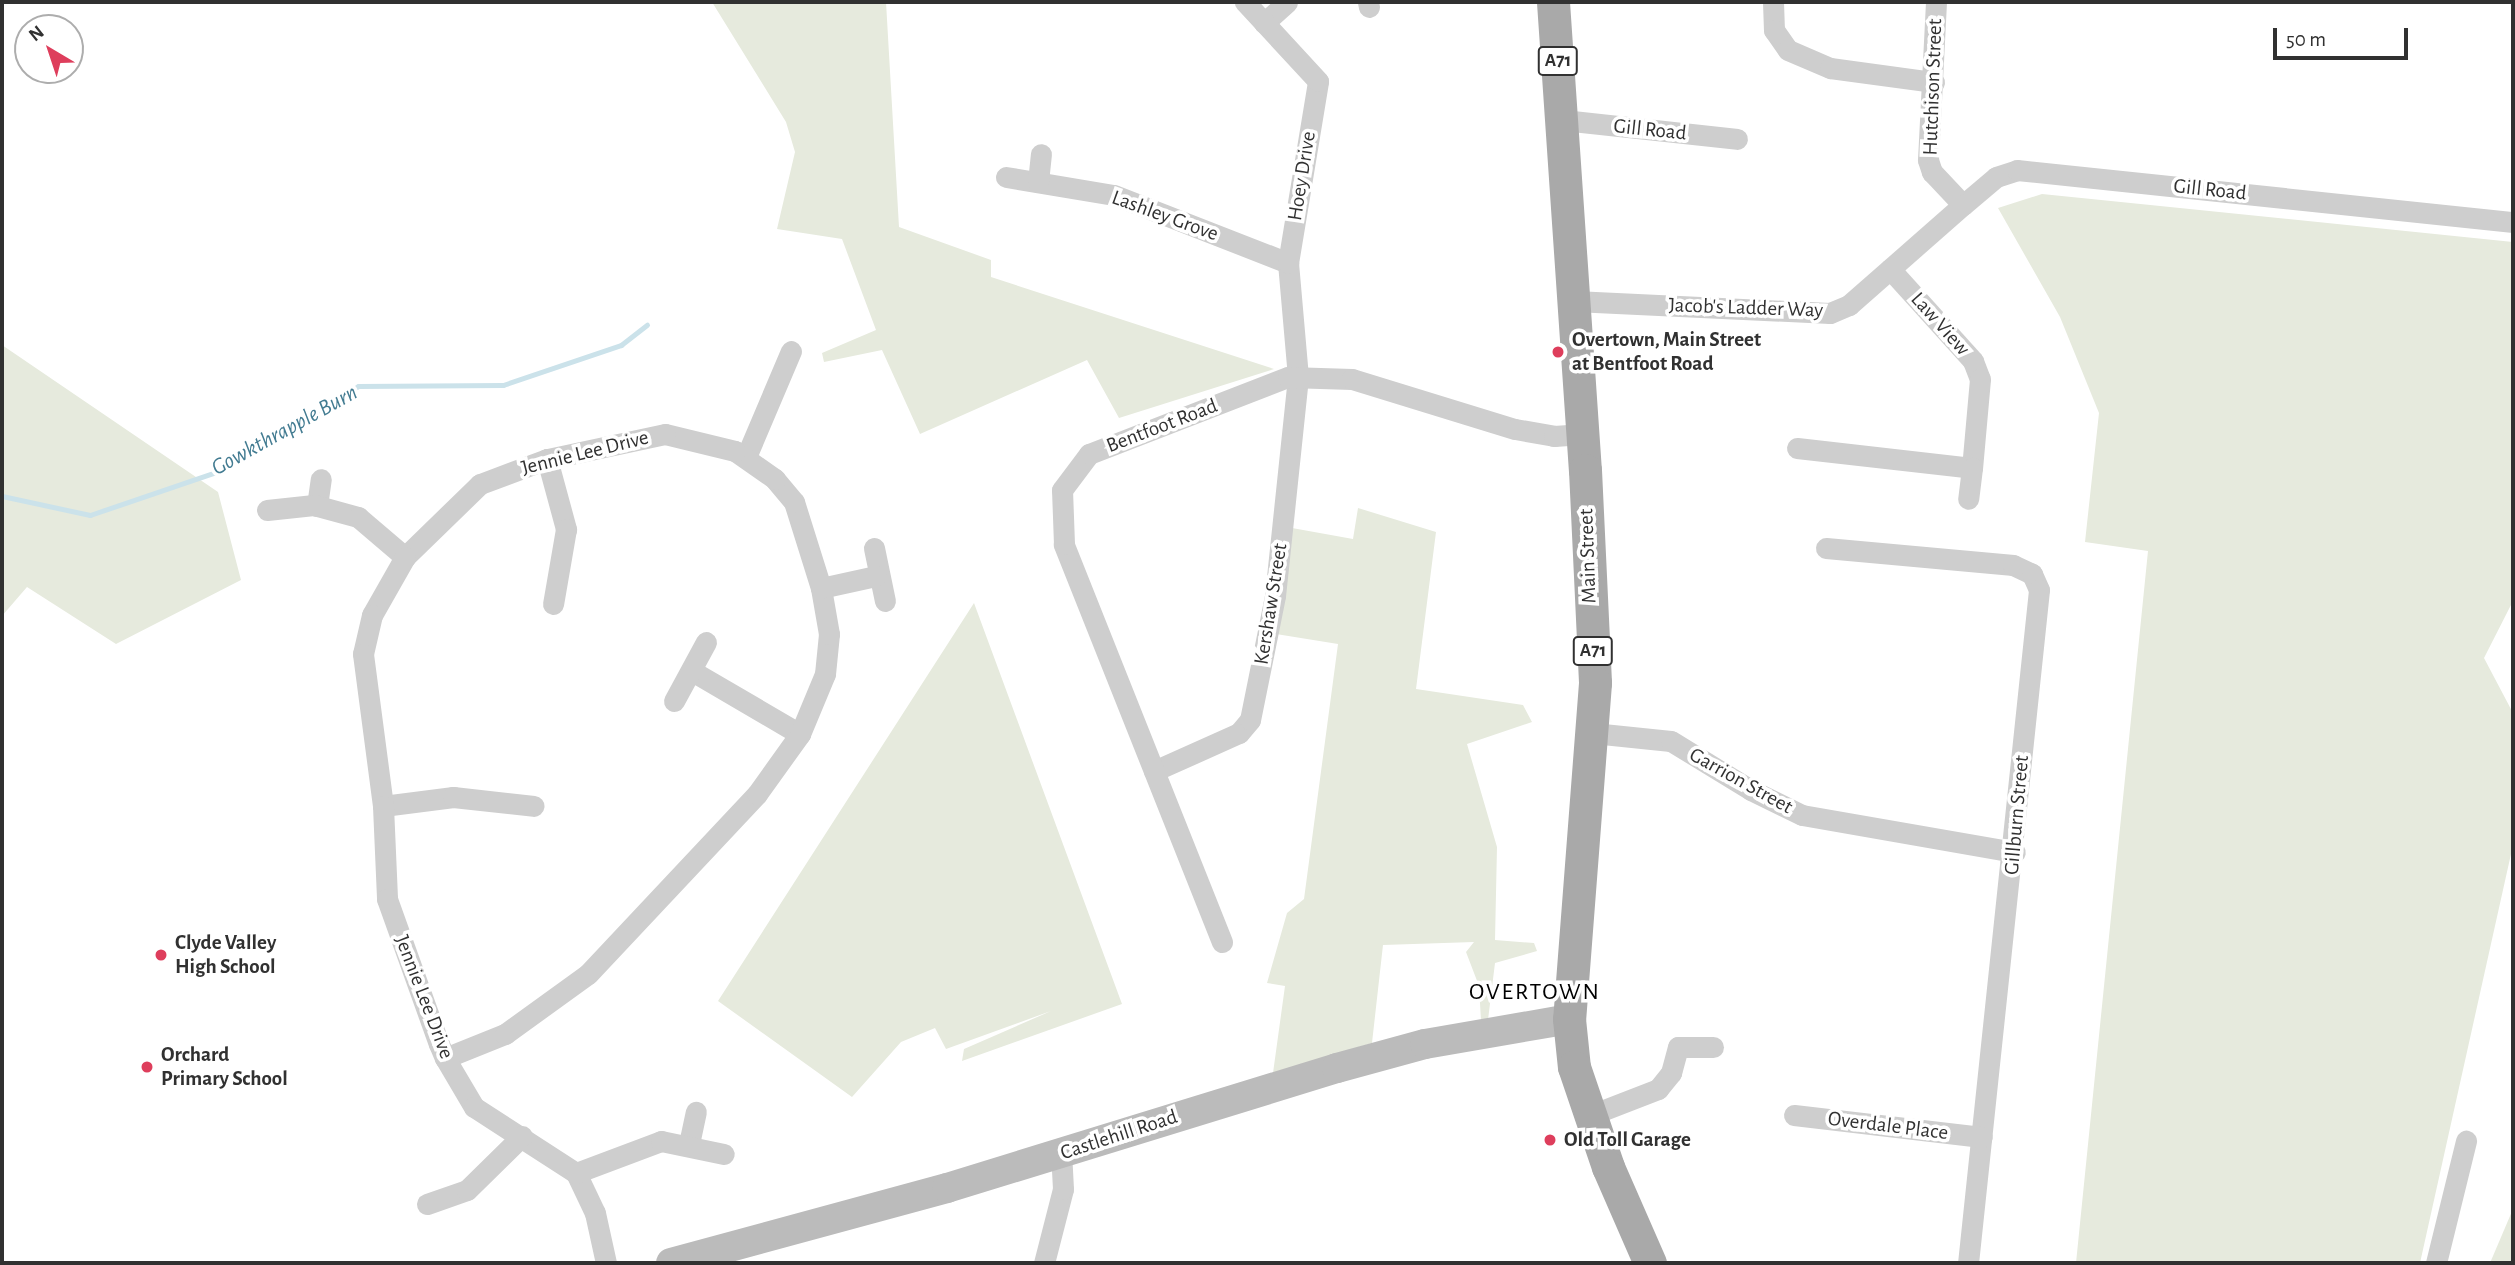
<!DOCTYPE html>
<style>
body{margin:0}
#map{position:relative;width:2515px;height:1265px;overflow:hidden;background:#fff;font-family:"Alegreya Sans",sans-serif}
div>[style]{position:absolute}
.green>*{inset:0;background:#e6eadd}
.stream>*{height:5px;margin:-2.5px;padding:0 2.5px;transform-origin:2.5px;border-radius:2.5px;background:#cbe2ea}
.street>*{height:21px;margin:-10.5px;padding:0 10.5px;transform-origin:10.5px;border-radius:10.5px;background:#cecece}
.secondary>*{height:30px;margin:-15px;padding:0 15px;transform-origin:15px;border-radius:15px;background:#bbb}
.primary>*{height:33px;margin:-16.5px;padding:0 16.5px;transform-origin:16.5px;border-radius:16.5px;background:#a9a9a9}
.dots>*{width:19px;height:19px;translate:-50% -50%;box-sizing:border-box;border:4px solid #fff;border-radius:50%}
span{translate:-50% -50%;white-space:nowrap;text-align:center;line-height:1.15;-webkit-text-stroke:7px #fff;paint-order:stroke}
.shield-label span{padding:2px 5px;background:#fff;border:2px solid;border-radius:5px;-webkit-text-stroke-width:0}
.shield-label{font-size:19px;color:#313131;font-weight:700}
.street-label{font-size:21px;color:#313131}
.poi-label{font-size:21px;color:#313131;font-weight:700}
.left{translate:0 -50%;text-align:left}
.water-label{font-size:23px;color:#427b91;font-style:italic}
.quarter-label{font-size:24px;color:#000;letter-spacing:2px}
.frame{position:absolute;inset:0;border:4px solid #313131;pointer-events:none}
.north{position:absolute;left:14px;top:14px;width:70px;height:70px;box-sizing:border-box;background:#fff;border:2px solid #adadad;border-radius:50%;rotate:321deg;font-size:19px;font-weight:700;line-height:28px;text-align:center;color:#313131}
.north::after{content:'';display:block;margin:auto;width:24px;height:32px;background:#de3e5c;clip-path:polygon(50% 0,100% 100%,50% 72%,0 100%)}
.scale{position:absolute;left:2273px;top:28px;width:135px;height:32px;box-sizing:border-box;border:4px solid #313131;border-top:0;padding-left:9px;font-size:21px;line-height:24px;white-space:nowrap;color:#313131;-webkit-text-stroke:5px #fff;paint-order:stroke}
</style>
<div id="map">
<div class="green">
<div style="clip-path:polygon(712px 2px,886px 2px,899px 227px,991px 260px,991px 277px,1274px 369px,1119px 418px,1087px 360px,920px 434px,882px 350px,824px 362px,822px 353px,876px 330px,842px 239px,777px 229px,795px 152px,786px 122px)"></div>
<div style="clip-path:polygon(2042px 194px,2513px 242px,2513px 601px,2484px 658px,2513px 713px,2513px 845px,2420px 1263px,2076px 1263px,2148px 551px,2085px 542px,2099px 413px,2060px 317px,1998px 208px)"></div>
<div style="clip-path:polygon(2px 345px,218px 492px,241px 580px,116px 644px,27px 587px,2px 616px)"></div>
<div style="clip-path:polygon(1358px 508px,1436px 532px,1416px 689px,1523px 705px,1532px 722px,1467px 744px,1497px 847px,1495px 940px,1534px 943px,1537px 951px,1495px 963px,1488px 1020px,1481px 1021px,1479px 986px,1466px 952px,1474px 942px,1383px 945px,1372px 1043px,1273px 1073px,1285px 986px,1267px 983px,1287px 913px,1304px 899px,1338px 644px,1276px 634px,1292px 528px,1353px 539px)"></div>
<div style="clip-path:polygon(974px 603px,1122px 1004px,962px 1061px,964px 1049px,1051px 1011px,946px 1049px,935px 1028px,901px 1042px,852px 1097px,718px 1001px)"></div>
<div style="clip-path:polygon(2513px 1209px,2513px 1263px,2490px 1263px)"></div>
</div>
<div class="stream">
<div style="left:2px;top:496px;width:90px;rotate:12.2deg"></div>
<div style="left:90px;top:515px;width:136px;rotate:-18.8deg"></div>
<div style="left:219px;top:471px;width:163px;rotate:-31.4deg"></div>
<div style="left:358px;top:386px;width:145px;rotate:-0.4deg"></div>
<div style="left:503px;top:385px;width:125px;rotate:-18.7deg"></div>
<div style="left:621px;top:345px;width:33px;rotate:-38deg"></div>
</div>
<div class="street">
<div style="left:1368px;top:2px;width:5px;rotate:79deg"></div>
<div style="left:1773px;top:2px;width:28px;rotate:88deg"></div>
<div style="left:1774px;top:30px;width:24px;rotate:55deg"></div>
<div style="left:1788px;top:50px;width:46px;rotate:23.2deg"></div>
<div style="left:1830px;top:68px;width:105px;rotate:7.7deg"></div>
<div style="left:1936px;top:2px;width:158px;rotate:92.9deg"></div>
<div style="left:1928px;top:160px;width:13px;rotate:72deg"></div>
<div style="left:1932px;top:172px;width:45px;rotate:46.8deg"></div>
<div style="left:1963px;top:205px;width:43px;rotate:-40.3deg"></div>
<div style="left:1996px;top:177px;width:22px;rotate:-18deg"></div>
<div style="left:2017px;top:170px;width:499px;rotate:6deg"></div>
<div style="left:1264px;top:23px;width:31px;rotate:-42deg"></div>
<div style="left:1563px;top:120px;width:175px;rotate:6.2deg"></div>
<div style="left:1006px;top:177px;width:109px;rotate:9.5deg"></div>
<div style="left:1114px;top:195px;width:187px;rotate:21.3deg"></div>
<div style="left:1038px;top:182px;width:28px;rotate:-84deg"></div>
<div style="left:1890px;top:269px;width:124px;rotate:47.9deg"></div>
<div style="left:1973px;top:361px;width:19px;rotate:69deg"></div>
<div style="left:1980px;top:379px;width:89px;rotate:95.1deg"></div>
<div style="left:1574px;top:301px;width:256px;rotate:2.7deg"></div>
<div style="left:1830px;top:313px;width:21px;rotate:-23deg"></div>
<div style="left:1849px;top:305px;width:152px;rotate:-41.3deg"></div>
<div style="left:1797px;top:448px;width:176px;rotate:6.5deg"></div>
<div style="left:1972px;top:468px;width:31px;rotate:97deg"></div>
<div style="left:746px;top:457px;width:115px;rotate:-67deg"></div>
<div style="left:547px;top:459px;width:73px;rotate:74.8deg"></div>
<div style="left:566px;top:529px;width:76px;rotate:99.8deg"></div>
<div style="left:317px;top:506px;width:27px;rotate:-82deg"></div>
<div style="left:267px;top:510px;width:47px;rotate:-6.1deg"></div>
<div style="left:314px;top:505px;width:46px;rotate:15.3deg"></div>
<div style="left:358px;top:517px;width:62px;rotate:40.4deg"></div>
<div style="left:874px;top:548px;width:54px;rotate:78.3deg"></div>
<div style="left:1826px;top:548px;width:188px;rotate:5.2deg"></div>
<div style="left:2013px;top:565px;width:21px;rotate:25deg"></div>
<div style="left:2032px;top:574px;width:17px;rotate:66deg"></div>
<div style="left:2039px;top:590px;width:677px;rotate:96.02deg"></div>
<div style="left:821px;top:588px;width:56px;rotate:-12.3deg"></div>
<div style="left:692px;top:671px;width:125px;rotate:30.3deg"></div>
<div style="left:674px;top:701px;width:67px;rotate:-61.5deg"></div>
<div style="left:1593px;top:733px;width:78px;rotate:5.9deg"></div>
<div style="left:1671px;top:741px;width:94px;rotate:31.5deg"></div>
<div style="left:1751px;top:790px;width:57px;rotate:26.1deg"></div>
<div style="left:1802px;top:815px;width:216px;rotate:9.9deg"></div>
<div style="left:1154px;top:771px;width:93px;rotate:-24.1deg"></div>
<div style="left:1239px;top:733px;width:17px;rotate:-50deg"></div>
<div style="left:1250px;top:720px;width:126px;rotate:-78.6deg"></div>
<div style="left:1275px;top:596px;width:220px;rotate:-84deg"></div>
<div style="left:1298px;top:377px;width:114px;rotate:-95deg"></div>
<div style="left:1288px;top:263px;width:184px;rotate:-80.6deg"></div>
<div style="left:1318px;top:81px;width:108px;rotate:-132.7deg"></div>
<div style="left:383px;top:806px;width:71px;rotate:-7.3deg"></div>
<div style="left:453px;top:797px;width:81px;rotate:6.3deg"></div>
<div style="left:1222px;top:942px;width:428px;rotate:-111.7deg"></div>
<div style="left:1064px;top:544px;width:54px;rotate:-92.1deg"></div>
<div style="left:1062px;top:490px;width:45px;rotate:-53.1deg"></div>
<div style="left:1089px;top:454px;width:213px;rotate:-21.2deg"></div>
<div style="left:1288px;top:377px;width:64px;rotate:1.8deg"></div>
<div style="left:1352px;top:379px;width:170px;rotate:17.1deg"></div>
<div style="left:1515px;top:429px;width:40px;rotate:10deg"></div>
<div style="left:1554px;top:436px;width:29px;rotate:-4deg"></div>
<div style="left:445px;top:1058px;width:65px;rotate:-21.8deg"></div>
<div style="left:505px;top:1034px;width:102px;rotate:-35.9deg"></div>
<div style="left:588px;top:974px;width:247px;rotate:-46.8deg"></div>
<div style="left:757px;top:794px;width:74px;rotate:-54.4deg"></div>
<div style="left:800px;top:734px;width:65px;rotate:-67.4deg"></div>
<div style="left:825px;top:674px;width:40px;rotate:-84.3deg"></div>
<div style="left:829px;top:634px;width:47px;rotate:-99.9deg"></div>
<div style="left:821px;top:588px;width:90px;rotate:-107.4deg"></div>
<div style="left:794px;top:502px;width:30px;rotate:-130deg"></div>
<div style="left:775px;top:479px;width:49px;rotate:-145deg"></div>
<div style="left:735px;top:451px;width:72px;rotate:-166.3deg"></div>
<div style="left:665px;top:434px;width:121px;rotate:168deg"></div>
<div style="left:547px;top:459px;width:72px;rotate:159.5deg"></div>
<div style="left:480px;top:484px;width:105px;rotate:135.8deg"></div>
<div style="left:405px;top:557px;width:67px;rotate:119.6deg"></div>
<div style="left:372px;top:615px;width:40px;rotate:103deg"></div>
<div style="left:363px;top:654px;width:153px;rotate:82.5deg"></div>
<div style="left:383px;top:806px;width:93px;rotate:87.5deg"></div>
<div style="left:387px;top:899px;width:154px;rotate:70.3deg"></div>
<div style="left:439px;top:1044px;width:15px;rotate:67deg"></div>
<div style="left:445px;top:1058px;width:57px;rotate:59.4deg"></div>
<div style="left:474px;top:1107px;width:121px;rotate:32.9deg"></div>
<div style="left:576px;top:1173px;width:44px;rotate:64.6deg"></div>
<div style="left:595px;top:1213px;width:51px;rotate:77.6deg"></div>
<div style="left:1591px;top:1115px;width:72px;rotate:-21.2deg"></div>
<div style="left:1658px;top:1089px;width:21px;rotate:-51deg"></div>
<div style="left:1671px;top:1073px;width:27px;rotate:-75deg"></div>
<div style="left:1678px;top:1047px;width:35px"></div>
<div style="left:1794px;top:1115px;width:189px;rotate:6.7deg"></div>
<div style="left:689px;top:1144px;width:33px;rotate:-78deg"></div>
<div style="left:576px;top:1173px;width:91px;rotate:-20.6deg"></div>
<div style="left:661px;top:1141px;width:64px;rotate:11.7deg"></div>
<div style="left:427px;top:1204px;width:42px;rotate:-19.3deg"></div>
<div style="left:467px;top:1190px;width:77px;rotate:-44.5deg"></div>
<div style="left:1044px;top:1263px;width:76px;rotate:-75.6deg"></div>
<div style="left:1063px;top:1189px;width:36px;rotate:-93deg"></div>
<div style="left:2436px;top:1263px;width:126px;rotate:-76.2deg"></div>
</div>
<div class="secondary">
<div style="left:671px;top:1263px;width:286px;rotate:-15.2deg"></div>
<div style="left:947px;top:1188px;width:408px;rotate:-17.1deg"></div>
<div style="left:1337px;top:1068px;width:91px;rotate:-15.3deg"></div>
<div style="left:1425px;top:1044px;width:146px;rotate:-9.8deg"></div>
</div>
<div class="primary">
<div style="left:1553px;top:2px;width:469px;rotate:86.1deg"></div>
<div style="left:1585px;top:470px;width:213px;rotate:87.3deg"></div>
<div style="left:1595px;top:683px;width:337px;rotate:94.4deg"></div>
<div style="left:1569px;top:1019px;width:48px;rotate:84.1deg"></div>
<div style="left:1574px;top:1067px;width:106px;rotate:71.2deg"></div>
<div style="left:1608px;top:1167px;width:105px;rotate:66.4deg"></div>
</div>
<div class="dots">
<div style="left:1558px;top:352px;background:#de3e5c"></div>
<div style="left:161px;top:955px;background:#de3e5c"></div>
<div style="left:147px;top:1067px;background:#de3e5c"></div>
<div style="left:1550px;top:1140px;background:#de3e5c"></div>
</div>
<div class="shield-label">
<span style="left:1558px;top:61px">A71</span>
<span style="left:1593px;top:651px">A71</span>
</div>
<div class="street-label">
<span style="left:1933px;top:87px;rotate:-88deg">Hutchison Street</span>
<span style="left:1650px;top:130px;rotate:6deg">Gill Road</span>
<span style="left:1302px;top:176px;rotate:-81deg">Hoey Drive</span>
<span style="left:2210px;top:190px;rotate:6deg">Gill Road</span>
<span style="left:1165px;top:216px;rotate:20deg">Lashley Grove</span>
<span style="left:1746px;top:308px;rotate:2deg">Jacob's Ladder Way</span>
<span style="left:1940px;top:324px;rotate:48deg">Law View</span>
<span style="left:1162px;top:426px;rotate:-21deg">Bentfoot Road</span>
<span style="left:585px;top:453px;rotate:-14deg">Jennie Lee Drive</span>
<span style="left:1588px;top:556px;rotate:-92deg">Main Street</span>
<span style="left:1271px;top:604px;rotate:-81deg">Kershaw Street</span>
<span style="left:1741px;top:781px;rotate:29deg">Garrion Street</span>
<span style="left:2017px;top:815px;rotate:-85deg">Gillburn Street</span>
<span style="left:424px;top:997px;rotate:69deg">Jennie Lee Drive</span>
<span style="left:1888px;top:1126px;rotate:7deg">Overdale Place</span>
<span style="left:1119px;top:1135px;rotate:-18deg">Castlehill Road</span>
</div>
<div class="poi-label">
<span class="left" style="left:1572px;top:352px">Overtown, Main Street<br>at Bentfoot Road</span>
<span class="left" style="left:175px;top:955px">Clyde Valley<br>High School</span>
<span class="left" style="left:161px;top:1067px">Orchard<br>Primary School</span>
<span class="left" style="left:1564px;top:1140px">Old Toll Garage</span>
</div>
<div class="water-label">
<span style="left:285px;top:431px;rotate:-29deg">Gowkthrapple Burn</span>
</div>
<div class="quarter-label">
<span style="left:1535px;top:993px">OVERTOWN</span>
</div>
<div class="frame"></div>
<div class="north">N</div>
<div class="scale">50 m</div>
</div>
